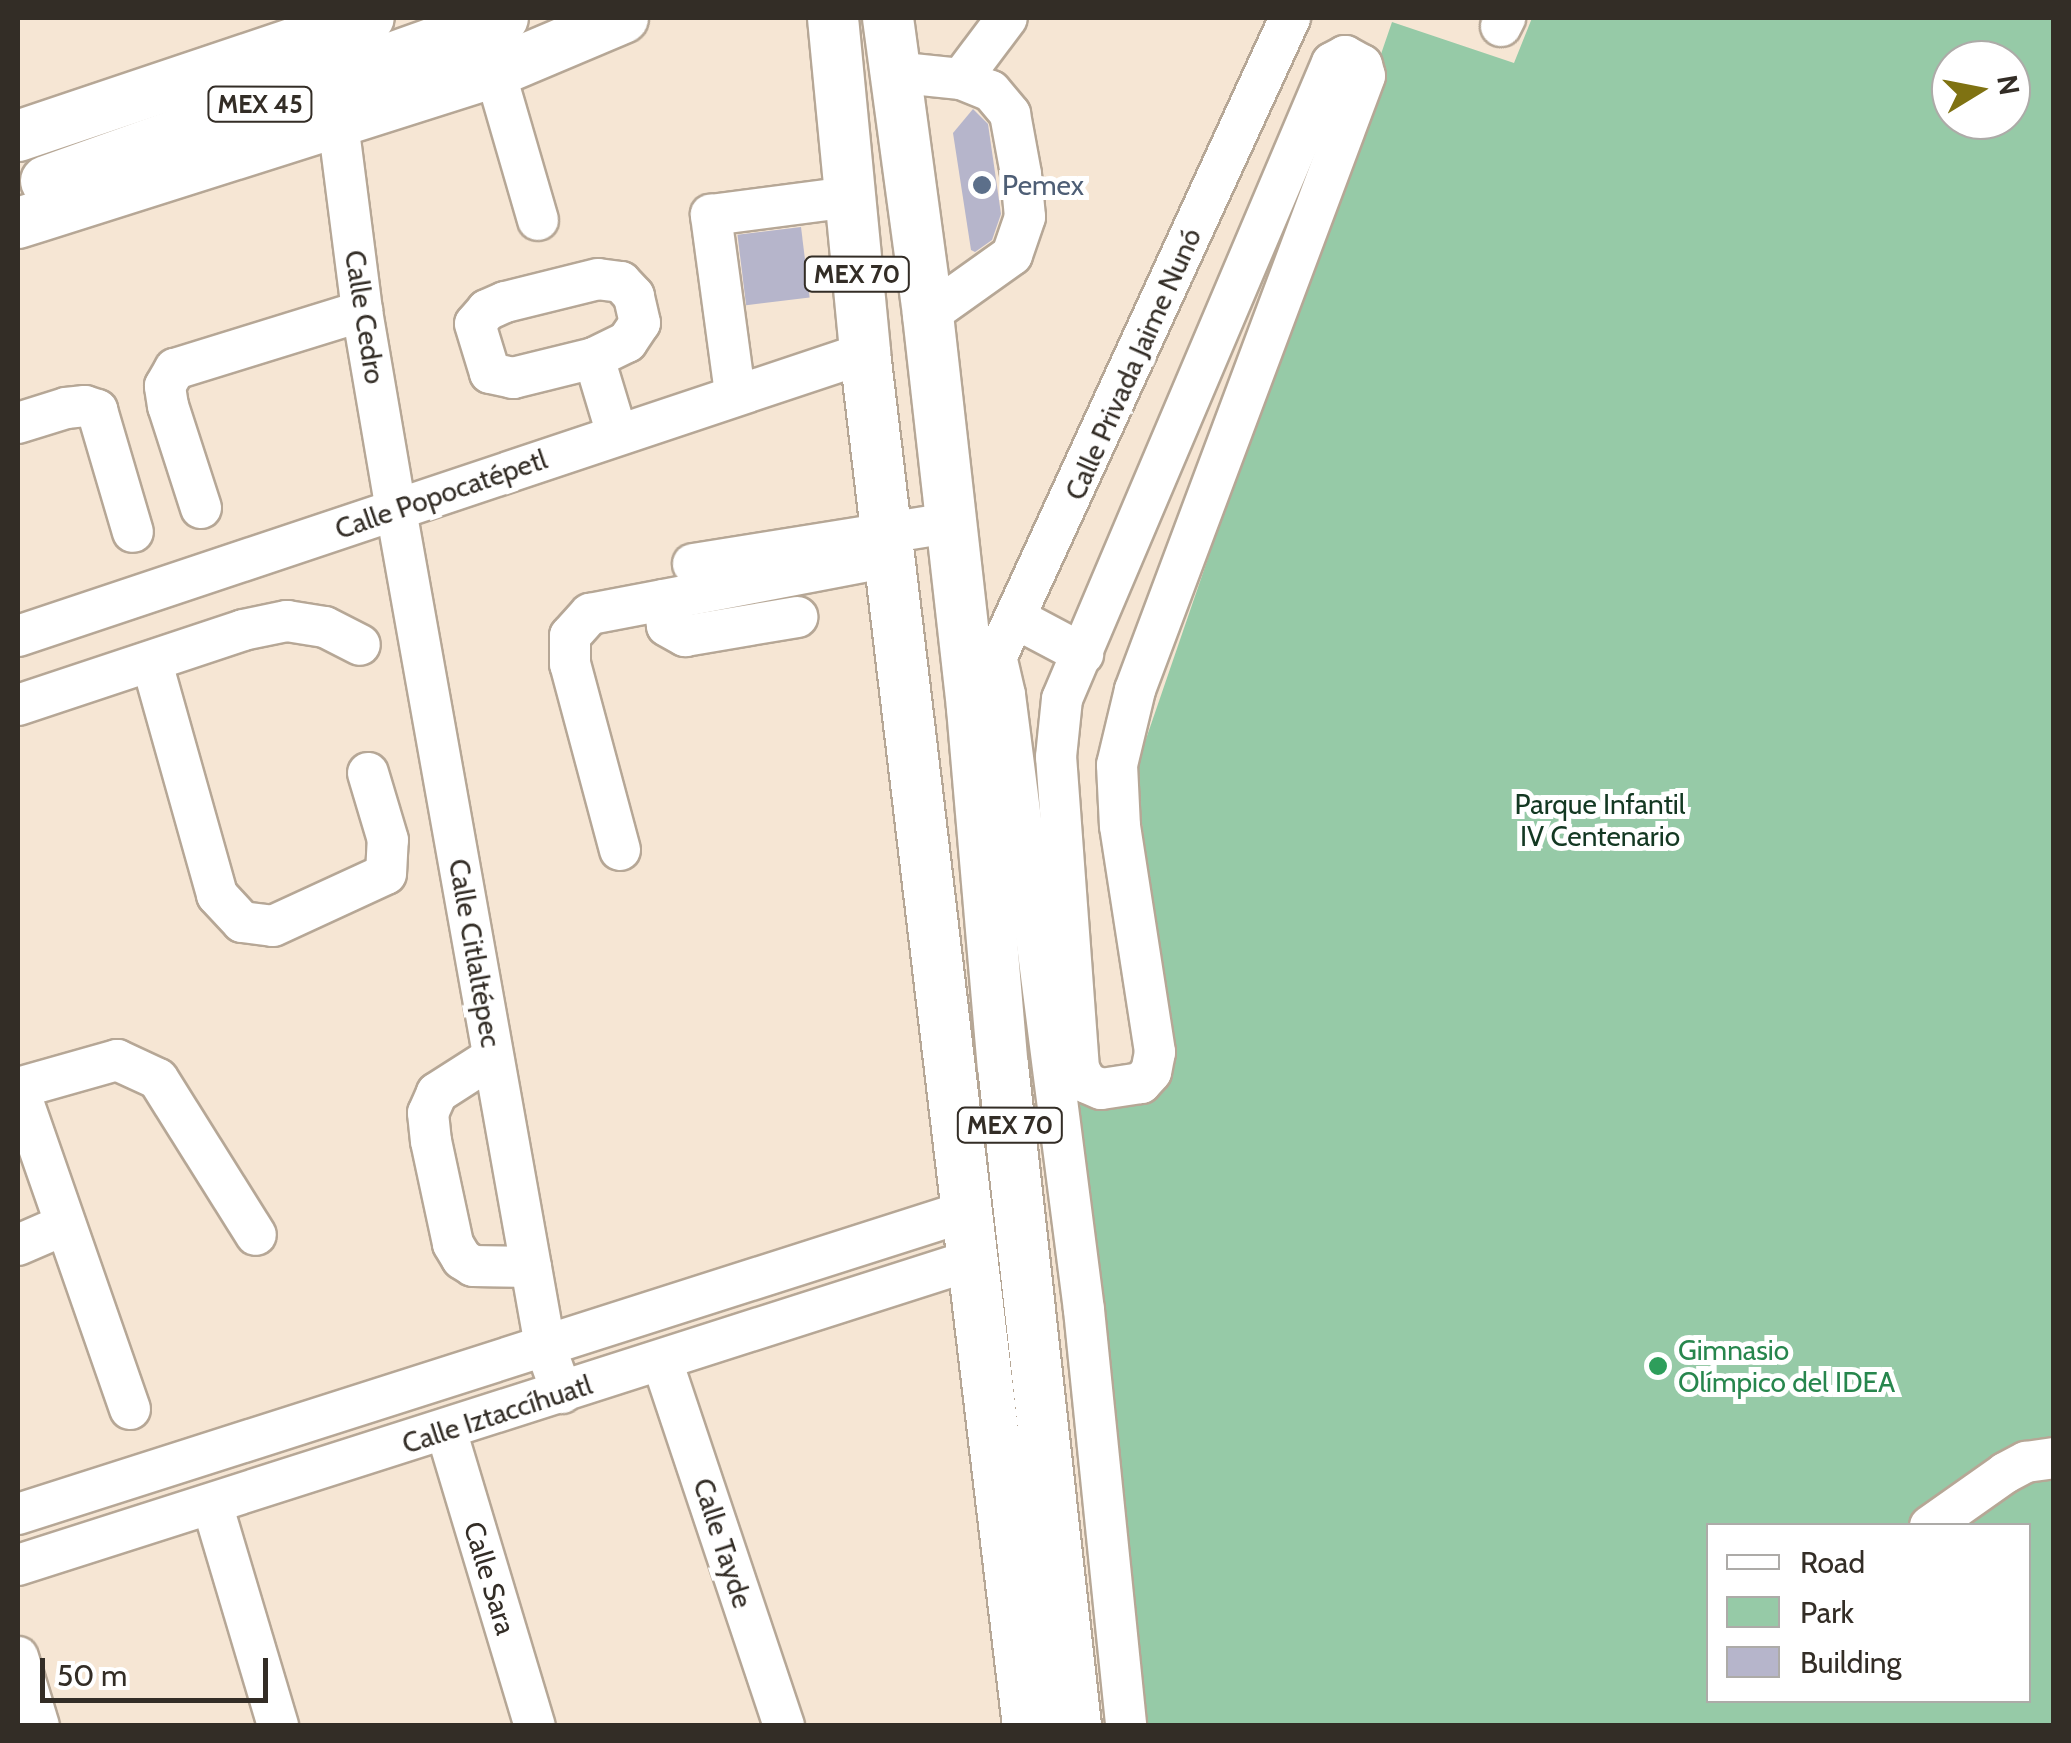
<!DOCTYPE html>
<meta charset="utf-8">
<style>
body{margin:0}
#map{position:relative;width:2071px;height:1743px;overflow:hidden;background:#f6e6d4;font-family:Cabin,sans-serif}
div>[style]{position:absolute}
.green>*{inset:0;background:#96caa7}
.building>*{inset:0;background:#b6b5cb;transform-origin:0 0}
.roads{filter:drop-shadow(2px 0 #b6a796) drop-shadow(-2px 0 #b6a796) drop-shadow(0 2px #b6a796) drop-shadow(0 -2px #b6a796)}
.minor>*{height:40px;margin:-20px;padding:0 20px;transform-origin:20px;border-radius:20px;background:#fff}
.major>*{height:50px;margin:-25px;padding:0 25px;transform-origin:25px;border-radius:25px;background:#fff}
.dots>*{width:28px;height:28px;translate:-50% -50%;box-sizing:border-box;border:5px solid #fff;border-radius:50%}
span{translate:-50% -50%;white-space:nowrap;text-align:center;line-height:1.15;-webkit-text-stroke:10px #fff;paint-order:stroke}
.shield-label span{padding:2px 8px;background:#fff;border:2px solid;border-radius:8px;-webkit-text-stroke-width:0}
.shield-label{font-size:25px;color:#332d26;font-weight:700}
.service-label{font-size:28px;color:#4e5e75}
.left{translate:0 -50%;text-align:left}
.street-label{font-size:28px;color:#332d26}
.park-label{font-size:28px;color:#133822}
.leisure-label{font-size:28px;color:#27864d}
.frame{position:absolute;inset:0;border:20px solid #332d26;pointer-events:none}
.legend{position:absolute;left:1706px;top:1523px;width:325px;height:180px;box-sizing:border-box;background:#fff;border:2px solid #adaba8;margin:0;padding:12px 18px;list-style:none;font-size:30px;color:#332d26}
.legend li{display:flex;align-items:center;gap:20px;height:50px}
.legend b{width:50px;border:2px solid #adaba8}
.north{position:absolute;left:1931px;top:40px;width:100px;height:100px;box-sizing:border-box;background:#fff;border:2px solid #adaba8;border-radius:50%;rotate:80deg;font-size:28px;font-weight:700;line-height:40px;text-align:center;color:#332d26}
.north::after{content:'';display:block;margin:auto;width:35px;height:45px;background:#7f7212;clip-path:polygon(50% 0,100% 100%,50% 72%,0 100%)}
.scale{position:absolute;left:40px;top:1658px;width:228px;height:45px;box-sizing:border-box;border:5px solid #332d26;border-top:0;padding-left:12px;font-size:30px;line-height:35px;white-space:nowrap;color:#332d26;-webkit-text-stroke:8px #fff;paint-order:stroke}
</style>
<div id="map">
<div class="green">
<div style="clip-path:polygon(evenodd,1532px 18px,2053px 18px,2053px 1725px,1135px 1725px,1063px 1089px,1174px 1064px,1135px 771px,1392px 22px,1514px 63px,1532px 18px,1951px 60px,2011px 60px,2011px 120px,1951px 120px,1951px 60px,1532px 18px,1708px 1526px,2028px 1526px,2028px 1700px,1708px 1700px,1708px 1526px)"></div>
</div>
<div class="building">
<div style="clip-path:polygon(973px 109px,988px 124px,1001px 214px,992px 240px,975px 252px,971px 250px,953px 133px)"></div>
<div style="left:801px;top:227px;width:71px;height:64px;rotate:83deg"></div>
</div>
<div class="roads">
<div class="minor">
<div style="left:1501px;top:26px;width:9px;rotate:-63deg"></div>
<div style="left:1345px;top:56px;width:19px;rotate:28deg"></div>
<div style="left:1362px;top:65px;width:11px;rotate:75deg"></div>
<div style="left:1365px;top:76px;width:656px;rotate:110.54deg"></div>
<div style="left:1135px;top:690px;width:77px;rotate:103.5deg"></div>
<div style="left:1117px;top:765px;width:61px;rotate:87.2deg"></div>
<div style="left:1120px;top:826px;width:229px;rotate:81.2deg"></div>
<div style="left:1155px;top:1052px;width:20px;rotate:101deg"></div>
<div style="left:1151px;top:1072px;width:15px;rotate:132deg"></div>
<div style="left:1141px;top:1083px;width:40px;rotate:171.5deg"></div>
<div style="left:1101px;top:1089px;width:15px;rotate:-157deg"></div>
<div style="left:1087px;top:1083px;width:16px;rotate:-120deg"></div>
<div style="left:1079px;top:1069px;width:313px;rotate:-94.2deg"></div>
<div style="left:1056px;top:757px;width:58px;rotate:-84.1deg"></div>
<div style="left:1062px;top:699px;width:691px;rotate:-67deg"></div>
<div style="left:1332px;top:63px;width:15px;rotate:-28deg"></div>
<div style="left:495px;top:72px;width:154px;rotate:73.8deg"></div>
<div style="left:893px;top:72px;width:68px;rotate:5.9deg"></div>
<div style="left:961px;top:79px;width:32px;rotate:22deg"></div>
<div style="left:991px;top:91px;width:30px;rotate:50deg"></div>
<div style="left:1010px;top:114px;width:61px;rotate:79.6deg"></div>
<div style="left:1021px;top:174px;width:43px;rotate:84.7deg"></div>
<div style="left:1025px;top:217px;width:40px;rotate:108.9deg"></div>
<div style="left:1012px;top:255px;width:103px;rotate:144.5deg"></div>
<div style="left:961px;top:79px;width:76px;rotate:-53deg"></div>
<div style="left:338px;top:123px;width:190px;rotate:82.7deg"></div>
<div style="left:362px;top:311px;width:202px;rotate:80.3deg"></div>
<div style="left:396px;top:510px;width:849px;rotate:79.89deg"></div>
<div style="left:545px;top:1346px;width:50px;rotate:70.1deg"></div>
<div style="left:594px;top:358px;width:37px;rotate:-26deg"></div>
<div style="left:627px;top:342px;width:23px;rotate:-56deg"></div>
<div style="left:640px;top:323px;width:28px;rotate:-103deg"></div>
<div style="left:634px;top:296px;width:19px;rotate:-133deg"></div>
<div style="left:621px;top:282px;width:23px;rotate:-173deg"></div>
<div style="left:598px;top:279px;width:96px;rotate:166.1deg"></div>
<div style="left:505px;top:302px;width:20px;rotate:156deg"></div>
<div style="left:487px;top:310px;width:18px;rotate:131deg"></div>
<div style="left:475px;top:324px;width:51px;rotate:73deg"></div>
<div style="left:490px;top:373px;width:24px;rotate:12deg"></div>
<div style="left:513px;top:378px;width:83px;rotate:-13.9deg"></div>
<div style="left:594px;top:358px;width:79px;rotate:73.2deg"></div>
<div style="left:735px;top:393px;width:180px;rotate:-97.7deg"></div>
<div style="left:711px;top:215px;width:140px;rotate:-7.4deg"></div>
<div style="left:18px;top:423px;width:50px;rotate:-17.4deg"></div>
<div style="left:66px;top:408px;width:19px;rotate:-6deg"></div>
<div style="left:85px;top:406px;width:13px;rotate:18deg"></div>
<div style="left:97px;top:410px;width:127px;rotate:73.6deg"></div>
<div style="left:201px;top:508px;width:107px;rotate:-107.9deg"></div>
<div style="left:168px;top:406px;width:20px;rotate:-99deg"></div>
<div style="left:165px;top:386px;width:20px;rotate:-60deg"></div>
<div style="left:175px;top:369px;width:196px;rotate:-17.2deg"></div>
<div style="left:693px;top:564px;width:259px;rotate:-9.1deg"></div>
<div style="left:663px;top:600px;width:26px;rotate:81deg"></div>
<div style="left:667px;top:626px;width:21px;rotate:29deg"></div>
<div style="left:685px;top:636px;width:114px;rotate:-9.6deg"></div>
<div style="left:1017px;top:619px;width:75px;rotate:27.9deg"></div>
<div style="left:18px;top:636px;width:893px;rotate:-18.48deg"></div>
<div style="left:997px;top:660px;width:36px;rotate:77deg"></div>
<div style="left:1005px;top:695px;width:620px;rotate:82.68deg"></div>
<div style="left:1084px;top:1310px;width:418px;rotate:84.2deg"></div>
<div style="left:152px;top:663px;width:241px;rotate:74.3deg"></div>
<div style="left:217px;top:895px;width:37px;rotate:47deg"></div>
<div style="left:242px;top:922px;width:31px;rotate:7deg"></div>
<div style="left:273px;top:926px;width:124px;rotate:-24.7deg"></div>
<div style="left:386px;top:874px;width:34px;rotate:-87deg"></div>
<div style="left:388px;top:840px;width:70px;rotate:-106.6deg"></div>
<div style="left:985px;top:682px;width:731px;rotate:-65.33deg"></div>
<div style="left:18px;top:705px;width:237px;rotate:-18.4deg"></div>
<div style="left:243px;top:630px;width:45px;rotate:-11.6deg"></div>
<div style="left:287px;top:621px;width:38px;rotate:9deg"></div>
<div style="left:325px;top:627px;width:39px;rotate:27deg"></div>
<div style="left:620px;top:850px;width:193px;rotate:-105deg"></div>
<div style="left:570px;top:664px;width:28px;rotate:-90deg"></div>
<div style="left:570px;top:636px;width:30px;rotate:-48deg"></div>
<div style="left:590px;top:614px;width:305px;rotate:-10.8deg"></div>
<div style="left:493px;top:1057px;width:67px;rotate:147.3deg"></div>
<div style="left:437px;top:1093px;width:22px;rotate:114deg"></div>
<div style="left:428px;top:1113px;width:28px;rotate:84deg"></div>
<div style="left:431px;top:1141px;width:105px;rotate:77.9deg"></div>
<div style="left:453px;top:1244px;width:17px;rotate:59deg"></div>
<div style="left:462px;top:1259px;width:13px;rotate:32deg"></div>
<div style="left:473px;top:1266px;width:58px;rotate:1deg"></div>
<div style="left:18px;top:1245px;width:50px;rotate:-23.5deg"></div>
<div style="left:662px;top:1361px;width:385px;rotate:71.5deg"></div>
<div style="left:130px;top:1409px;width:340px;rotate:-109.2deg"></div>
<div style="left:18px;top:1088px;width:103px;rotate:-15.8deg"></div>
<div style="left:117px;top:1060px;width:45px;rotate:24.9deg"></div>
<div style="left:158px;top:1079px;width:184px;rotate:57.9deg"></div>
<div style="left:446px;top:1430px;width:309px;rotate:73.3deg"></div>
<div style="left:212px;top:1504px;width:232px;rotate:73.4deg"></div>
<div style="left:18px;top:1514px;width:999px;rotate:-17.71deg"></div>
<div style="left:1930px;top:1526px;width:92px;rotate:-35.2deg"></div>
<div style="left:2005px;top:1473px;width:24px;rotate:-28deg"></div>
<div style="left:2026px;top:1462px;width:28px;rotate:-8deg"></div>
<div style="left:18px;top:1565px;width:1005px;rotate:-17.73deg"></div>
<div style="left:18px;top:1657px;width:72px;rotate:73.1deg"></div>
</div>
<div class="major">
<div style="left:833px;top:18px;width:337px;rotate:84.5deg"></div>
<div style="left:865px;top:353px;width:1383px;rotate:83.23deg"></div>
<div style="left:888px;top:18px;width:300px;rotate:82.3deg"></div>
<div style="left:928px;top:315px;width:395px;rotate:83.6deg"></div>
<div style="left:972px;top:708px;width:359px;rotate:85.1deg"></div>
<div style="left:1003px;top:1066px;width:664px;rotate:83.69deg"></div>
<div style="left:18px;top:136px;width:370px;rotate:-18.6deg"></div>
<div style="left:46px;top:181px;width:485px;rotate:-19.6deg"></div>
<div style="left:18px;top:223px;width:500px;rotate:-17.57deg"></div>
<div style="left:495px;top:72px;width:139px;rotate:-22.9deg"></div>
</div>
</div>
<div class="dots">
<div style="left:982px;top:185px;background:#5c6f8a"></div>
<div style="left:1658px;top:1366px;background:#2e9e5b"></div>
</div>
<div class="shield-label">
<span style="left:260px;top:104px">MEX 45</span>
<span style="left:857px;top:274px">MEX 70</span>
<span style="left:1010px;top:1125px">MEX 70</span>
</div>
<div class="service-label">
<span class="left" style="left:1002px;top:185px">Pemex</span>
</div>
<div class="street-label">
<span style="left:365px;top:317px;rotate:81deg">Calle Cedro</span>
<span style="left:1133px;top:364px;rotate:-66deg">Calle Privada Jaime Nunó</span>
<span style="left:441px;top:494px;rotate:-19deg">Calle Popocatépetl</span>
<span style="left:475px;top:953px;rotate:80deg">Calle Citlaltépec</span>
<span style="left:497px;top:1414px;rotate:-18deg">Calle Iztaccíhuatl</span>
<span style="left:723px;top:1543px;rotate:72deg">Calle Tayde</span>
<span style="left:490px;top:1578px;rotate:73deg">Calle Sara</span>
</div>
<div class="park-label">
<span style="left:1600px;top:820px">Parque Infantil<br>IV Centenario</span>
</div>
<div class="leisure-label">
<span class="left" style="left:1678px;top:1366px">Gimnasio<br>Olímpico del IDEA</span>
</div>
<div class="frame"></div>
<ul class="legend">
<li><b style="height:12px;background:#fff"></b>Road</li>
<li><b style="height:28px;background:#96caa7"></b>Park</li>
<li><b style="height:28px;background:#b6b5cb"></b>Building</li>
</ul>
<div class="north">N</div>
<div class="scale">50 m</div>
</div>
